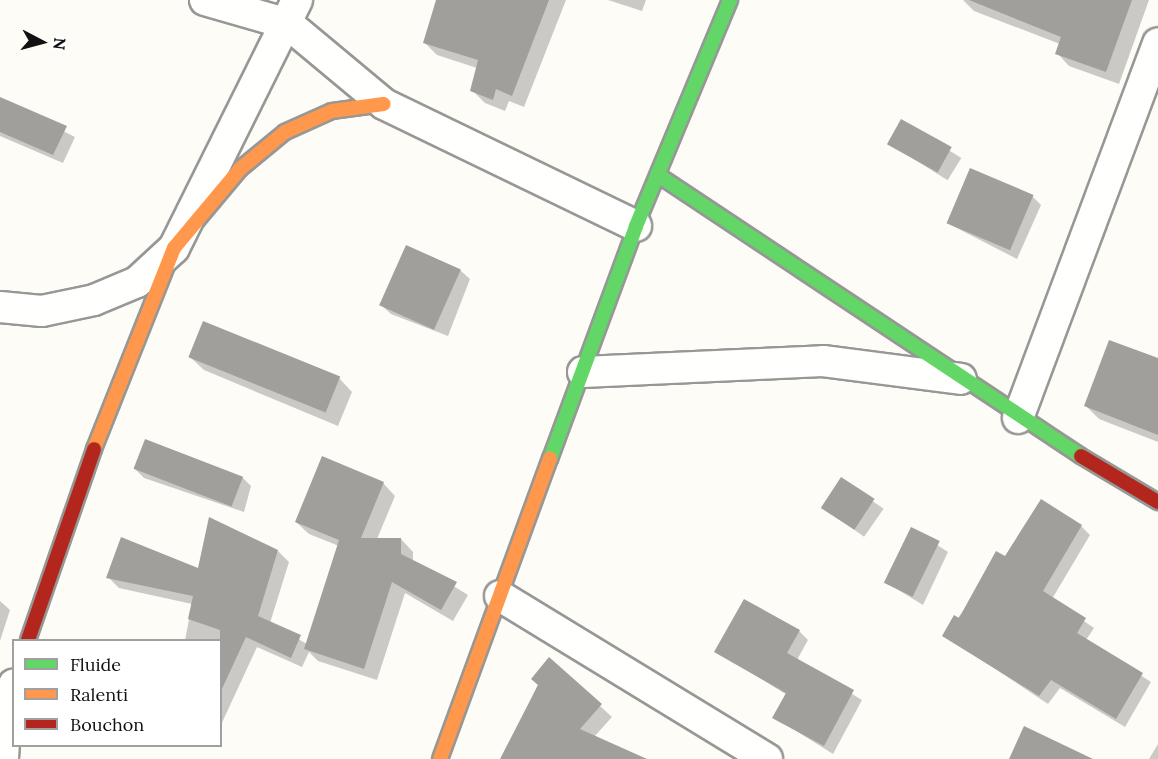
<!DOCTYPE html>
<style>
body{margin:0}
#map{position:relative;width:1158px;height:759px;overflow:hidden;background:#fdfcf7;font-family:Lora,serif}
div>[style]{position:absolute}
.shadow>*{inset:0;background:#0003;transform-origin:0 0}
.building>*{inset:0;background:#a19f9c;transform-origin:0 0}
.roads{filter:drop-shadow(2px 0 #979795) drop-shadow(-2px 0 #979795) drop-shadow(0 2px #979795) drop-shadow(0 -2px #979795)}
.street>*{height:30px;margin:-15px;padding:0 15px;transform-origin:15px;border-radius:15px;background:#fffffe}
.fast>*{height:14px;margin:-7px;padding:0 7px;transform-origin:7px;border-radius:7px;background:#63d668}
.slow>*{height:14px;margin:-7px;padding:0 7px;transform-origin:7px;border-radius:7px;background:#ff974d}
.jam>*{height:14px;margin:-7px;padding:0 7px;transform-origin:7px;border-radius:7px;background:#b3261e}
span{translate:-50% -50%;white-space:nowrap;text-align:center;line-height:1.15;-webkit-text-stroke:6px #fff;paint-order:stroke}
.legend{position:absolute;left:12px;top:639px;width:210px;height:108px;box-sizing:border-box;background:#fff;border:2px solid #a0a0a0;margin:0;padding:8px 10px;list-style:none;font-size:18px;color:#111}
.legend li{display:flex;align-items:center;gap:12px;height:30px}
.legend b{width:30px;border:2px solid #a0a0a0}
.north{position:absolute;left:12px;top:12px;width:60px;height:60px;-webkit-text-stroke:4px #fff;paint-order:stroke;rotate:96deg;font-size:16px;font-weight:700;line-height:24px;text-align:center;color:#111}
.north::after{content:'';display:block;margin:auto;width:21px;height:27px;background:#111;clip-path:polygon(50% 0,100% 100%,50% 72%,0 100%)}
</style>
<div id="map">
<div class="shadow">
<div style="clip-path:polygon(438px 0,566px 0,524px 107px,509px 101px,505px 111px,485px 103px,472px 90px,477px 68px,437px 55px,424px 42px)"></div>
<div style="clip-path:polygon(608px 0,646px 0,642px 11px)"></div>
<div style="clip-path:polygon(963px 0,1149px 0,1119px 84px,1069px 66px,1057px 53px,1060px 44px,974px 11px)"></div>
<div style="clip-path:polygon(0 99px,75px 137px,63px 163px,0 136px)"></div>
<div style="left:902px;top:121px;width:70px;height:26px;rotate:32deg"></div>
<div style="clip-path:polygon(1032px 196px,1041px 205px,1017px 259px,947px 223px)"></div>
<div style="clip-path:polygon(460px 270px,470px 279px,448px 336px,391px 314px,381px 305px)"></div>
<div style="clip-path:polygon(190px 357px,339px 378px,352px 392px,338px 426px,204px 370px)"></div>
<div style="clip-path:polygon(1158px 360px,1158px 442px,1099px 419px,1086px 406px)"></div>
<div style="clip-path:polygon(135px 469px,242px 477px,251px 486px,244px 512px,144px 478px)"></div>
<div style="left:841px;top:479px;width:52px;height:34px;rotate:35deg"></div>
<div style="clip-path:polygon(383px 483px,395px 496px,377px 539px,401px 539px,413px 552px,413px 561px,468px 595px,453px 621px,405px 593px,377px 680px,318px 661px,309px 652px,302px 667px,257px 647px,220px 727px,220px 640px,185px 640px,192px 604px,119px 588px,108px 577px,200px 570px,278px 551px,289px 562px,270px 623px,307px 644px,339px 546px,309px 534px,296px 522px)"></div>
<div style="clip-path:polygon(1081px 526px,1090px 535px,1052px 599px,1094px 628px,1086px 640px,1151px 682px,1125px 727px,1060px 688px,1048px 704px,944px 635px,1006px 558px)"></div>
<div style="clip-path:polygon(912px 529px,948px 552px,923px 605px,887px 583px)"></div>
<div style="clip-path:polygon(0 601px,10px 610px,0 641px)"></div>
<div style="clip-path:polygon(799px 631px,808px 640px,797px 660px,862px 700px,833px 754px,774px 717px,787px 695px,716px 651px)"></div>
<div style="clip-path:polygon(550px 660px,612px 717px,594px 737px,641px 759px,502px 759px)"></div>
<div style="clip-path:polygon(1158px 744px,1158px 759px,1149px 759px)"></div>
</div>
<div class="building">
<div style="clip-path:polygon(436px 0,549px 0,512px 96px,496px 89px,493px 100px,470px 91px,478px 60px,423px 43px)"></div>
<div style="clip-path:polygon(969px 0,1132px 0,1106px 72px,1055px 54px,1061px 37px)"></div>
<div style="clip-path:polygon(0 97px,67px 126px,53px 155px,0 132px)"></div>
<div style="left:901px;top:119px;width:58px;height:29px;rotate:29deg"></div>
<div style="left:970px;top:168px;width:69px;height:60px;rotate:23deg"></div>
<div style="left:406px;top:245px;width:60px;height:66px;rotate:24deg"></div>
<div style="left:203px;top:321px;width:148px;height:39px;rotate:22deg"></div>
<div style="clip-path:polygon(1109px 340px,1158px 358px,1158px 435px,1084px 406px)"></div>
<div style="left:145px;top:439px;width:105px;height:32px;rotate:21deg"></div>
<div style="clip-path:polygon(322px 456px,384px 482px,361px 538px,401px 538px,401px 554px,457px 582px,441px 610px,392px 582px,364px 669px,304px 649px,339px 540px,295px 522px)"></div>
<div style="left:841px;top:477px;width:40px;height:37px;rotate:33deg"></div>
<div style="clip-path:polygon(1041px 499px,1082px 525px,1043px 591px,1086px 618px,1077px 633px,1143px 673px,1116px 719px,1051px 680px,1039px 696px,942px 636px,954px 615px,959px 618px,996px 551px,1005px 556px)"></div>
<div style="clip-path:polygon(209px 517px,278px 550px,258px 616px,301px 635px,291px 658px,246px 637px,220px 693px,220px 630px,188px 619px,193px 596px,106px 578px,121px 537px,198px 568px)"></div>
<div style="left:911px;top:527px;width:32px;height:62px;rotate:26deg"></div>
<div style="clip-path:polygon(744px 599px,800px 630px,787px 653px,854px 690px,824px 746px,772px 718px,786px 693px,714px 652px)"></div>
<div style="clip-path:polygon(549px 657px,602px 704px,580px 729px,647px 759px,500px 759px,538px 685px,531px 679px)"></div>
<div style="clip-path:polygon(1024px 726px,1093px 759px,1009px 759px)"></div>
</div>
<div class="roads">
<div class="street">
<div style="left:205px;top:0;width:86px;rotate:16.1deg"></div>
<div style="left:288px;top:24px;width:125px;rotate:39.8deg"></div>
<div style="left:384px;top:104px;width:280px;rotate:25.8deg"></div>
<div style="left:0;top:307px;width:42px;rotate:5.4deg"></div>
<div style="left:42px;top:311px;width:53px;rotate:-11.9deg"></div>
<div style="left:94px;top:300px;width:47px;rotate:-22.7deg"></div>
<div style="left:137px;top:282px;width:50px;rotate:-42.6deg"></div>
<div style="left:174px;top:248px;width:277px;rotate:-63.6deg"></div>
<div style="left:583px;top:372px;width:240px;rotate:-2.6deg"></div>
<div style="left:823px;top:361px;width:139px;rotate:7.4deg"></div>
<div style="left:1018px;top:418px;width:400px;rotate:-69.5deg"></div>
<div style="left:500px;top:596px;width:313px;rotate:31.4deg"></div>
<div style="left:3px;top:759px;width:54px;rotate:-86.8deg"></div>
<div style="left:6px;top:705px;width:22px;rotate:-69deg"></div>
</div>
<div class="fast">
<div style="left:661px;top:177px;width:504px;rotate:33.6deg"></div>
<div style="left:550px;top:459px;width:248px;rotate:-69.7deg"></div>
<div style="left:636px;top:226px;width:245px;rotate:-67.4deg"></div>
</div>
<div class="slow">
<div style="left:94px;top:449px;width:216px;rotate:-68.3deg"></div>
<div style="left:174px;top:248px;width:103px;rotate:-50.1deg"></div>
<div style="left:240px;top:169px;width:58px;rotate:-39.4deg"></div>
<div style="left:285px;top:132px;width:51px;rotate:-24.1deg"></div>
<div style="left:332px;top:111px;width:52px;rotate:-7.7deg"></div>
<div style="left:440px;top:759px;width:320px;rotate:-69.9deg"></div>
</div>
<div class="jam">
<div style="left:1081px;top:456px;width:90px;rotate:30.9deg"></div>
<div style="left:28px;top:640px;width:202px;rotate:-70.9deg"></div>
</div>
</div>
<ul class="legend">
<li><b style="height:8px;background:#63d668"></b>Fluide</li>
<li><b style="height:8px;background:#ff974d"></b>Ralenti</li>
<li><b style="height:8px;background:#b3261e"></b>Bouchon</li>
</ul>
<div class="north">N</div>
</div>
